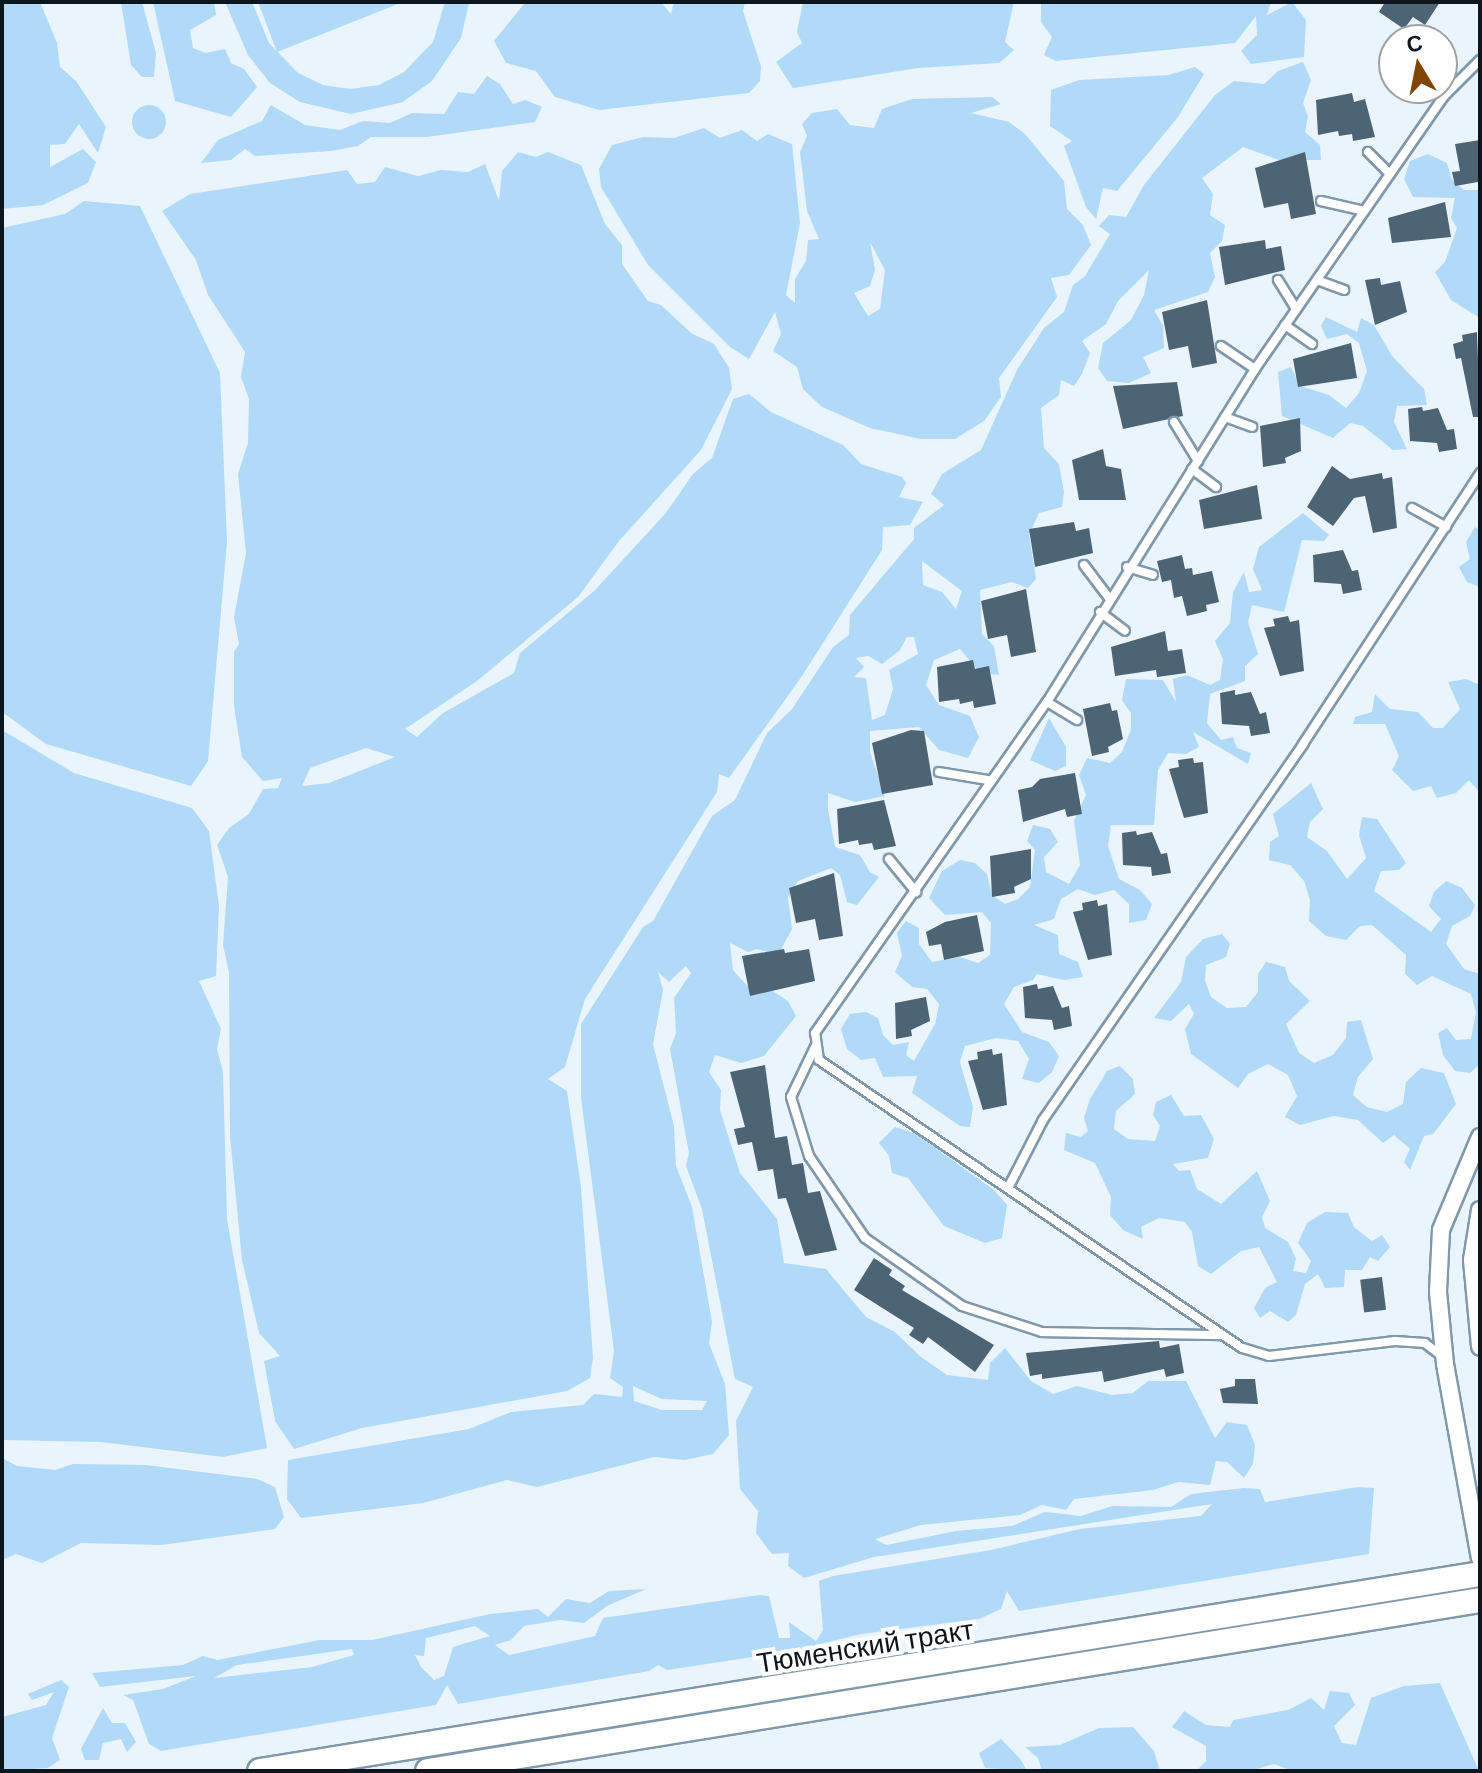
<!DOCTYPE html>
<meta charset="utf-8">
<style>
body{margin:0}
#map{position:relative;width:1482px;height:1773px;overflow:hidden;background:#eaf4fc;font-family:Barlow,sans-serif}
div>[style]{position:absolute}
.green>*{inset:0;background:#b0daf8}
.round{border-radius:50%}
.building>*{inset:0;background:#4d6474;transform-origin:0 0}
.roads{filter:drop-shadow(2px 0 #8098a9) drop-shadow(-2px 0 #8098a9) drop-shadow(0 2px #8098a9) drop-shadow(0 -2px #8098a9)}
.service>*{height:8px;margin:-4px;padding:0 4px;transform-origin:4px;border-radius:4px;background:#fff}
.minor>*{height:16px;margin:-8px;padding:0 8px;transform-origin:8px;border-radius:8px;background:#fff}
.primary>*{height:24px;margin:-12px;padding:0 12px;transform-origin:12px;border-radius:12px;background:#fff}
span{translate:-50% -50%;white-space:nowrap;text-align:center;line-height:1.15;-webkit-text-stroke:8px #fff;paint-order:stroke}
.street-label{font-size:28px;color:#0d161c}
.frame{position:absolute;inset:0;border:4px solid #0d161c;pointer-events:none}
.north{position:absolute;left:1378px;top:24px;width:80px;height:80px;box-sizing:border-box;background:#fff;border:2px solid #9ea2a4;border-radius:50%;rotate:350deg;font-size:22px;font-weight:700;line-height:32px;text-align:center;color:#0d161c}
.north::after{content:'';display:block;margin:auto;width:28px;height:36px;background:#814500;clip-path:polygon(50% 0,100% 100%,50% 72%,0 100%)}
</style>
<div id="map">
<div class="green">
<div style="clip-path:polygon(2px 2px,40px 2px,57px 43px,60px 67px,76px 81px,106px 127px,98px 153px,79px 124px,65px 144px,50px 145px,50px 167px,83px 149px,96px 162px,88px 183px,43px 205px,2px 209px)"></div>
<div style="clip-path:polygon(121px 2px,142px 2px,156px 53px,154px 77px,142px 77px,131px 65px)"></div>
<div style="clip-path:polygon(153px 2px,214px 2px,216px 15px,190px 30px,193px 48px,206px 53px,225px 49px,231px 63px,244px 69px,257px 87px,231px 117px,175px 101px)"></div>
<div style="clip-path:polygon(225px 2px,252px 2px,269px 43px,298px 73px,323px 85px,351px 89px,379px 85px,404px 72px,433px 42px,445px 2px,469px 3px,461px 38px,432px 81px,403px 102px,351px 114px,300px 102px,270px 83px,248px 55px)"></div>
<div style="clip-path:polygon(258px 2px,403px 2px,277px 52px)"></div>
<div style="clip-path:polygon(661px 2px,671px 14px,674px 2px,745px 2px,743px 11px,761px 66px,760px 81px,749px 93px,599px 110px,555px 97px,536px 71px,506px 63px,494px 41px,524px 4px)"></div>
<div style="clip-path:polygon(803px 2px,1014px 2px,1005px 42px,1014px 50px,999px 63px,918px 68px,793px 88px,776px 62px,802px 43px,797px 32px)"></div>
<div style="clip-path:polygon(1041px 2px,1271px 2px,1267px 15px,1292px 2px,1306px 20px,1304px 57px,1251px 64px,1241px 51px,1257px 35px,1256px 16px,1235px 43px,1056px 61px,1044px 55px,1052px 37px,1041px 22px)"></div>
<div style="clip-path:polygon(evenodd,1303px 62px,1311px 80px,1303px 103px,1308px 116px,1305px 132px,1320px 145px,1321px 160px,1279px 160px,1243px 147px,1202px 178px,1213px 194px,1210px 215px,1225px 225px,1222px 241px,1210px 253px,1215px 277px,1208px 292px,1154px 310px,1163px 326px,1164px 348px,1143px 357px,1151px 373px,1129px 383px,1107px 381px,1098px 368px,1103px 343px,1131px 320px,1144px 295px,1149px 270px,1118px 301px,1106px 324px,1082px 341px,1090px 353px,1082px 374px,1074px 386px,1061px 380px,1059px 395px,1041px 408px,1044px 448px,1059px 464px,1064px 492px,1062px 507px,1039px 513px,1029px 535px,1036px 579px,1028px 588px,1012px 582px,980px 590px,982px 634px,994px 646px,999px 675px,980px 673px,960px 649px,934px 660px,926px 685px,939px 705px,970px 716px,979px 737px,968px 758px,939px 750px,919px 727px,870px 731px,870px 752px,885px 796px,855px 802px,828px 793px,828px 810px,835px 847px,860px 855px,870px 872px,879px 877px,857px 905px,847px 902px,840px 875px,831px 868px,798px 881px,788px 897px,792px 929px,778px 955px,757px 949px,748px 952px,730px 943px,733px 970px,740px 978px,756px 995px,771px 990px,788px 1001px,796px 1016px,764px 1056px,741px 1063px,715px 1055px,709px 1072px,721px 1090px,720px 1110px,740px 1173px,777px 1219px,784px 1263px,826px 1269px,866px 1317px,895px 1332px,921px 1357px,947px 1375px,988px 1380px,990px 1363px,1005px 1348px,1031px 1381px,1053px 1394px,1077px 1386px,1112px 1395px,1133px 1393px,1148px 1381px,1186px 1381px,1215px 1438px,1227px 1422px,1247px 1425px,1255px 1445px,1253px 1464px,1244px 1478px,1227px 1462px,1216px 1461px,1210px 1485px,1178px 1482px,1153px 1490px,1074px 1499px,1066px 1510px,1042px 1505px,1020px 1515px,921px 1525px,875px 1539px,886px 1545px,956px 1531px,1012px 1526px,1045px 1512px,1081px 1516px,1112px 1506px,1171px 1507px,1191px 1494px,1244px 1488px,1260px 1489px,1265px 1502px,1358px 1487px,1374px 1488px,1369px 1554px,1019px 1611px,1007px 1591px,1001px 1609px,979px 1619px,861px 1634px,793px 1651px,667px 1670px,658px 1665px,649px 1671px,458px 1704px,447px 1685px,436px 1705px,161px 1751px,149px 1744px,133px 1700px,123px 1695px,163px 1689px,196px 1676px,100px 1687px,92px 1673px,183px 1665px,203px 1656px,217px 1660px,320px 1640px,372px 1640px,490px 1614px,538px 1609px,548px 1617px,566px 1599px,590px 1603px,609px 1591px,646px 1589px,607px 1606px,584px 1623px,560px 1620px,524px 1626px,511px 1640px,495px 1645px,509px 1655px,595px 1636px,603px 1618px,759px 1595px,769px 1596px,779px 1638px,790px 1638px,789px 1622px,816px 1641px,823px 1630px,819px 1581px,833px 1576px,991px 1550px,1080px 1529px,1201px 1516px,1212px 1504px,874px 1557px,804px 1578px,788px 1566px,789px 1553px,772px 1554px,756px 1533px,758px 1511px,740px 1489px,736px 1421px,753px 1387px,735px 1379px,702px 1209px,686px 1166px,689px 1153px,670px 1049px,676px 1033px,674px 998px,691px 973px,686px 966px,669px 982px,658px 972px,663px 990px,653px 1044px,674px 1126px,676px 1166px,692px 1207px,712px 1322px,709px 1343px,725px 1384px,729px 1435px,713px 1454px,685px 1460px,654px 1457px,537px 1487px,507px 1480px,423px 1503px,301px 1518px,287px 1499px,288px 1460px,469px 1429px,511px 1412px,583px 1405px,594px 1394px,622px 1397px,623px 1387px,610px 1378px,614px 1351px,581px 1098px,581px 1024px,643px 927px,653px 921px,712px 816px,735px 800px,767px 733px,792px 709px,833px 647px,849px 635px,850px 615px,914px 539px,914px 528px,944px 505px,931px 494px,942px 474px,981px 450px,1017px 370px,1044px 328px,1064px 312px,1073px 285px,1085px 276px,1110px 234px,1099px 226px,1109px 215px,1126px 217px,1144px 185px,1215px 95px,1234px 81px,1264px 84px,1278px 71px,1303px 62px,922px 561px,962px 591px,956px 609px,942px 592px,923px 585px,922px 561px,1303px 62px,907px 637px,914px 637px,918px 654px,889px 670px,893px 689px,885px 715px,872px 720px,866px 678px,854px 677px,864px 667px,856px 658px,868px 656px,882px 664px,900px 650px,907px 637px,1303px 62px,633px 1386px,662px 1399px,707px 1401px,702px 1410px,662px 1410px,634px 1401px,633px 1386px,1303px 62px,475px 1626px,490px 1636px,453px 1647px,444px 1676px,434px 1680px,421px 1667px,415px 1655px,424px 1656px,426px 1638px,475px 1626px,1303px 62px,352px 1649px,354px 1655px,312px 1667px,214px 1678px,237px 1665px,352px 1649px)"></div>
<div style="clip-path:polygon(1195px 67px,1204px 74px,1178px 117px,1117px 191px,1103px 188px,1096px 219px,1086px 207px,1064px 146px,1072px 141px,1050px 126px,1051px 90px,1079px 80px,1169px 75px)"></div>
<div style="clip-path:polygon(487px 76px,500px 84px,513px 104px,525px 100px,542px 107px,535px 122px,427px 137px,371px 137px,358px 146px,331px 151px,255px 156px,245px 149px,231px 160px,201px 163px,218px 140px,262px 121px,271px 105px,305px 125px,340px 130px,363px 121px,390px 123px,412px 113px,444px 114px,458px 92px,474px 94px)"></div>
<div style="clip-path:polygon(evenodd,992px 97px,1001px 104px,971px 113px,1009px 122px,1025px 134px,1064px 181px,1067px 209px,1083px 225px,1091px 245px,1069px 275px,1051px 278px,1057px 297px,999px 378px,1001px 397px,984px 421px,955px 439px,921px 439px,870px 428px,822px 407px,803px 389px,797px 367px,773px 351px,781px 334px,775px 312px,749px 359px,730px 347px,648px 265px,601px 187px,599px 169px,612px 145px,643px 137px,674px 138px,704px 128px,720px 138px,742px 130px,757px 141px,768px 134px,792px 144px,800px 223px,786px 295px,795px 303px,795px 279px,806px 261px,808px 240px,819px 239px,807px 211px,800px 152px,807px 136px,802px 124px,812px 113px,837px 109px,850px 125px,874px 128px,882px 109px,912px 99px,992px 97px,870px 242px,885px 270px,880px 309px,868px 316px,854px 293px,870px 286px,875px 270px,870px 242px)"></div>
<div class="round" style="left:132px;top:105px;width:34px;height:34px"></div>
<div style="clip-path:polygon(evenodd,518px 152px,536px 157px,548px 152px,581px 165px,605px 224px,622px 245px,622px 264px,648px 301px,661px 305px,691px 333px,714px 344px,729px 368px,732px 389px,701px 450px,619px 541px,578px 597px,477px 681px,405px 729px,417px 737px,443px 713px,514px 673px,520px 653px,594px 591px,665px 514px,693px 474px,712px 458px,733px 399px,749px 394px,771px 412px,843px 445px,861px 464px,902px 477px,906px 483px,899px 497px,923px 502px,910px 525px,883px 527px,882px 550px,802px 676px,729px 778px,719px 774px,717px 792px,585px 999px,565px 1067px,548px 1079px,567px 1091px,581px 1187px,593px 1358px,590px 1378px,567px 1391px,362px 1428px,294px 1449px,275px 1421px,264px 1361px,280px 1356px,259px 1333px,242px 1260px,230px 1136px,229px 973px,223px 945px,228px 877px,217px 845px,229px 828px,249px 814px,263px 789px,278px 788px,282px 778px,263px 781px,242px 757px,234px 706px,234px 652px,239px 644px,234px 617px,246px 553px,238px 474px,248px 443px,249px 399px,241px 377px,245px 352px,208px 295px,196px 260px,162px 211px,190px 194px,347px 170px,357px 184px,375px 182px,385px 167px,418px 176px,441px 170px,468px 172px,485px 164px,499px 201px,502px 171px,518px 152px,366px 748px,395px 757px,329px 783px,302px 786px,310px 768px,366px 748px)"></div>
<div style="clip-path:polygon(1428px 154px,1447px 163px,1452px 180px,1464px 190px,1480px 190px,1480px 318px,1451px 300px,1435px 272px,1445px 262px,1457px 228px,1451px 218px,1455px 198px,1413px 197px,1404px 179px,1410px 161px)"></div>
<div style="clip-path:polygon(84px 201px,140px 206px,220px 373px,227px 542px,208px 761px,191px 786px,46px 744px,2px 712px,2px 228px,65px 214px)"></div>
<div style="clip-path:polygon(1326px 317px,1357px 332px,1361px 318px,1374px 325px,1392px 356px,1424px 389px,1427px 405px,1397px 406px,1394px 422px,1407px 449px,1393px 450px,1363px 426px,1350px 423px,1333px 438px,1282px 416px,1278px 372px,1291px 367px,1300px 386px,1329px 395px,1346px 408px,1359px 393px,1367px 371px,1359px 343px,1347px 334px,1327px 339px,1321px 326px)"></div>
<div style="clip-path:polygon(1303px 513px,1329px 535px,1324px 541px,1302px 540px,1284px 612px,1252px 605px,1248px 622px,1258px 654px,1245px 666px,1245px 681px,1210px 694px,1207px 723px,1221px 740px,1233px 737px,1237px 748px,1251px 753px,1248px 764px,1193px 732px,1199px 747px,1186px 754px,1168px 753px,1158px 770px,1154px 825px,1111px 825px,1108px 846px,1119px 879px,1140px 890px,1152px 904px,1146px 920px,1129px 923px,1129px 904px,1114px 890px,1095px 895px,1078px 889px,1061px 899px,1054px 919px,1034px 925px,1058px 935px,1059px 954px,1078px 962px,1083px 977px,1064px 980px,1037px 974px,1033px 980px,1014px 987px,1004px 1004px,1022px 1032px,1049px 1042px,1059px 1056px,1052px 1072px,1039px 1083px,1022px 1079px,1029px 1059px,1018px 1041px,996px 1038px,965px 1046px,960px 1062px,973px 1107px,970px 1127px,960px 1126px,912px 1093px,917px 1076px,883px 1077px,875px 1058px,861px 1060px,847px 1049px,841px 1029px,850px 1014px,866px 1012px,878px 1018px,883px 1035px,893px 1045px,909px 1042px,906px 1055px,914px 1061px,935px 1024px,939px 1004px,927px 989px,912px 987px,895px 972px,902px 956px,897px 933px,906px 921px,919px 928px,919px 944px,932px 962px,960px 957px,978px 963px,990px 955px,991px 923px,982px 912px,945px 915px,929px 898px,942px 871px,960px 860px,975px 863px,987px 874px,992px 895px,1005px 904px,1018px 899px,1030px 887px,1035px 850px,1027px 841px,1033px 825px,1050px 829px,1058px 842px,1044px 857px,1046px 872px,1069px 884px,1080px 865px,1074px 821px,1086px 795px,1079px 775px,1087px 758px,1110px 763px,1122px 752px,1131px 730px,1131px 713px,1122px 700px,1126px 679px,1163px 680px,1176px 702px,1173px 679px,1187px 675px,1210px 685px,1220px 680px,1223px 659px,1215px 641px,1230px 623px,1233px 592px,1244px 572px,1249px 592px,1262px 590px,1253px 569px,1259px 547px)"></div>
<div style="clip-path:polygon(1475px 527px,1480px 531px,1480px 587px,1467px 582px,1459px 567px,1470px 559px,1466px 542px)"></div>
<div style="clip-path:polygon(1466px 679px,1480px 685px,1480px 793px,1469px 780px,1456px 793px,1437px 798px,1431px 786px,1413px 791px,1392px 770px,1399px 756px,1385px 724px,1353px 724px,1355px 717px,1372px 712px,1375px 694px,1390px 709px,1418px 712px,1433px 728px,1443px 728px,1460px 709px,1448px 682px)"></div>
<div style="clip-path:polygon(1049px 718px,1066px 747px,1066px 766px,1055px 771px,1030px 760px)"></div>
<div style="clip-path:polygon(2px 730px,74px 773px,192px 808px,209px 831px,219px 906px,216px 976px,199px 981px,221px 1029px,217px 1049px,223px 1072px,227px 1219px,267px 1448px,223px 1457px,101px 1442px,2px 1440px)"></div>
<div style="clip-path:polygon(1311px 783px,1323px 809px,1310px 822px,1307px 837px,1327px 851px,1347px 879px,1366px 858px,1359px 835px,1362px 817px,1377px 819px,1406px 863px,1399px 870px,1381px 871px,1374px 891px,1431px 932px,1441px 919px,1429px 906px,1434px 892px,1446px 881px,1462px 888px,1475px 905px,1470px 916px,1452px 926px,1446px 944px,1464px 969px,1480px 974px,1480px 1064px,1470px 1073px,1455px 1071px,1443px 1055px,1438px 1033px,1447px 1028px,1456px 1040px,1471px 1039px,1476px 1012px,1471px 994px,1432px 976px,1417px 985px,1405px 974px,1406px 955px,1372px 925px,1360px 926px,1346px 940px,1326px 936px,1309px 921px,1310px 900px,1304px 881px,1290px 865px,1269px 860px,1270px 842px,1279px 836px,1273px 814px)"></div>
<div style="clip-path:polygon(1222px 934px,1230px 944px,1226px 957px,1206px 965px,1205px 981px,1211px 997px,1227px 1008px,1246px 1007px,1258px 992px,1258px 974px,1266px 962px,1285px 967px,1289px 981px,1310px 1001px,1286px 1024px,1299px 1053px,1314px 1063px,1333px 1055px,1346px 1038px,1347px 1022px,1361px 1020px,1373px 1059px,1358px 1077px,1353px 1095px,1367px 1107px,1387px 1112px,1403px 1104px,1406px 1082px,1421px 1068px,1444px 1073px,1456px 1104px,1433px 1134px,1424px 1136px,1410px 1170px,1404px 1162px,1410px 1149px,1394px 1135px,1383px 1143px,1358px 1120px,1334px 1116px,1300px 1125px,1285px 1117px,1297px 1096px,1288px 1075px,1268px 1064px,1248px 1074px,1238px 1088px,1191px 1054px,1185px 1029px,1194px 1014px,1189px 1004px,1171px 1021px,1154px 1018px,1181px 982px,1186px 957px,1203px 939px)"></div>
<div style="clip-path:polygon(1120px 1066px,1133px 1079px,1135px 1094px,1116px 1111px,1114px 1129px,1128px 1139px,1155px 1141px,1160px 1126px,1153px 1115px,1156px 1102px,1171px 1095px,1184px 1116px,1201px 1115px,1214px 1139px,1208px 1158px,1173px 1164px,1179px 1171px,1190px 1170px,1197px 1189px,1221px 1204px,1257px 1171px,1270px 1201px,1262px 1217px,1265px 1228px,1288px 1242px,1296px 1258px,1293px 1271px,1306px 1273px,1311px 1261px,1298px 1243px,1307px 1223px,1325px 1212px,1348px 1213px,1354px 1227px,1372px 1241px,1382px 1235px,1390px 1247px,1378px 1261px,1370px 1257px,1362px 1270px,1345px 1270px,1344px 1287px,1325px 1288px,1318px 1274px,1305px 1284px,1296px 1315px,1288px 1322px,1270px 1311px,1260px 1318px,1254px 1308px,1265px 1288px,1277px 1282px,1259px 1247px,1241px 1251px,1211px 1274px,1198px 1266px,1192px 1232px,1185px 1222px,1159px 1218px,1141px 1227px,1143px 1239px,1123px 1230px,1110px 1215px,1111px 1197px,1095px 1163px,1064px 1150px,1066px 1133px,1081px 1137px,1088px 1131px,1084px 1118px,1090px 1099px,1107px 1071px)"></div>
<div style="clip-path:polygon(895px 1127px,916px 1134px,994px 1190px,1007px 1205px,1002px 1238px,985px 1243px,944px 1226px,908px 1178px,892px 1173px,889px 1156px,879px 1143px)"></div>
<div style="clip-path:polygon(2px 1458px,17px 1466px,55px 1470px,73px 1464px,146px 1465px,257px 1479px,275px 1487px,284px 1517px,275px 1529px,162px 1545px,81px 1543px,42px 1563px,16px 1554px,2px 1560px)"></div>
<div style="clip-path:polygon(61px 1680px,69px 1687px,52px 1738px,60px 1760px,48px 1768px,2px 1771px,2px 1717px,46px 1705px,54px 1692px,32px 1700px,28px 1694px)"></div>
<div style="clip-path:polygon(1440px 1683px,1479px 1771px,1292px 1771px,1274px 1764px,1251px 1771px,1196px 1771px,1206px 1761px,1206px 1746px,1172px 1727px,1184px 1711px,1206px 1725px,1230px 1727px,1233px 1720px,1288px 1710px,1311px 1698px,1324px 1710px,1330px 1691px,1349px 1693px,1355px 1705px,1334px 1726px,1342px 1743px,1356px 1745px,1371px 1698px,1404px 1686px)"></div>
<div style="clip-path:polygon(103px 1708px,112px 1723px,125px 1723px,136px 1742px,127px 1752px,121px 1739px,103px 1743px,99px 1760px,85px 1760px,81px 1749px)"></div>
<div style="clip-path:polygon(1133px 1727px,1154px 1751px,1160px 1771px,1042px 1771px,1038px 1758px,1025px 1747px,1060px 1745px,1099px 1728px)"></div>
<div style="clip-path:polygon(1001px 1739px,1021px 1760px,1027px 1771px,985px 1768px,979px 1753px)"></div>
</div>
<div class="building">
<div style="clip-path:polygon(1385px 2px,1440px 2px,1425px 25px,1413px 17px,1404px 29px,1379px 12px)"></div>
<div style="clip-path:polygon(1352px 93px,1354px 102px,1365px 99px,1375px 137px,1353px 141px,1352px 134px,1339px 136px,1338px 131px,1318px 135px,1316px 100px)"></div>
<div style="clip-path:polygon(1480px 140px,1478px 182px,1455px 186px,1452px 172px,1460px 171px,1455px 144px)"></div>
<div style="clip-path:polygon(1305px 152px,1316px 214px,1291px 219px,1288px 203px,1264px 208px,1255px 168px)"></div>
<div style="clip-path:polygon(1445px 202px,1451px 237px,1392px 243px,1388px 218px)"></div>
<div style="clip-path:polygon(1265px 240px,1266px 249px,1281px 246px,1285px 270px,1225px 285px,1219px 247px)"></div>
<div style="clip-path:polygon(1380px 278px,1381px 285px,1400px 281px,1407px 312px,1375px 325px,1365px 280px)"></div>
<div style="clip-path:polygon(1207px 300px,1217px 363px,1192px 368px,1188px 346px,1169px 350px,1162px 312px)"></div>
<div style="clip-path:polygon(1477px 332px,1480px 417px,1473px 417px,1461px 358px,1456px 359px,1453px 344px,1463px 341px,1462px 335px)"></div>
<div style="clip-path:polygon(1351px 343px,1357px 378px,1298px 387px,1293px 359px)"></div>
<div style="clip-path:polygon(1177px 382px,1183px 416px,1123px 429px,1113px 386px)"></div>
<div style="clip-path:polygon(1422px 407px,1423px 411px,1438px 408px,1447px 430px,1454px 429px,1457px 449px,1439px 452px,1437px 443px,1410px 441px,1408px 409px)"></div>
<div style="clip-path:polygon(1300px 418px,1301px 451px,1285px 458px,1286px 463px,1263px 467px,1260px 426px)"></div>
<div style="clip-path:polygon(1103px 449px,1106px 466px,1121px 469px,1126px 500px,1079px 500px,1072px 460px)"></div>
<div style="clip-path:polygon(1332px 466px,1350px 479px,1382px 473px,1383px 479px,1392px 477px,1397px 528px,1373px 533px,1365px 496px,1354px 498px,1333px 526px,1307px 507px)"></div>
<div style="clip-path:polygon(1257px 485px,1262px 519px,1204px 529px,1199px 500px)"></div>
<div style="clip-path:polygon(1074px 522px,1076px 531px,1089px 528px,1093px 553px,1035px 567px,1029px 529px)"></div>
<div style="clip-path:polygon(1343px 550px,1352px 571px,1358px 570px,1362px 590px,1343px 594px,1341px 584px,1314px 582px,1313px 555px)"></div>
<div style="clip-path:polygon(1182px 555px,1185px 569px,1192px 568px,1193px 575px,1212px 571px,1219px 602px,1206px 605px,1207px 611px,1187px 616px,1182px 596px,1174px 598px,1171px 580px,1162px 582px,1157px 561px)"></div>
<div style="clip-path:polygon(1026px 589px,1036px 652px,1011px 657px,1007px 635px,988px 639px,981px 601px)"></div>
<div style="clip-path:polygon(1288px 616px,1290px 622px,1299px 620px,1304px 671px,1280px 676px,1264px 628px,1275px 626px,1273px 619px)"></div>
<div style="clip-path:polygon(1165px 631px,1168px 651px,1182px 649px,1186px 673px,1157px 677px,1156px 670px,1115px 676px,1111px 647px)"></div>
<div style="clip-path:polygon(973px 660px,975px 669px,989px 666px,996px 704px,974px 708px,973px 701px,960px 704px,959px 699px,939px 702px,937px 667px)"></div>
<div style="clip-path:polygon(1235px 690px,1235px 695px,1251px 692px,1260px 714px,1266px 712px,1270px 733px,1251px 736px,1249px 726px,1222px 724px,1220px 693px)"></div>
<div style="clip-path:polygon(1110px 703px,1112px 711px,1117px 710px,1123px 739px,1108px 747px,1109px 752px,1092px 756px,1083px 709px)"></div>
<div style="clip-path:polygon(911px 730px,924px 731px,933px 785px,882px 794px,872px 743px)"></div>
<div style="clip-path:polygon(1193px 758px,1194px 763px,1203px 762px,1208px 813px,1184px 818px,1169px 769px,1179px 767px,1178px 760px)"></div>
<div style="clip-path:polygon(1075px 773px,1082px 814px,1067px 817px,1065px 809px,1023px 822px,1018px 790px,1032px 787px,1040px 779px)"></div>
<div style="clip-path:polygon(884px 800px,896px 846px,874px 850px,872px 843px,859px 845px,858px 840px,839px 844px,837px 809px)"></div>
<div style="clip-path:polygon(1136px 831px,1137px 835px,1152px 832px,1161px 854px,1167px 853px,1171px 873px,1152px 876px,1151px 867px,1123px 865px,1122px 833px)"></div>
<div style="clip-path:polygon(1031px 849px,1031px 879px,1014px 887px,1015px 893px,992px 897px,990px 856px)"></div>
<div style="clip-path:polygon(834px 873px,843px 936px,819px 940px,815px 919px,796px 923px,789px 888px)"></div>
<div style="clip-path:polygon(1097px 900px,1098px 906px,1107px 904px,1112px 955px,1088px 960px,1073px 912px,1083px 910px,1082px 903px)"></div>
<div style="clip-path:polygon(977px 915px,984px 951px,944px 960px,941px 944px,929px 946px,926px 932px,945px 922px)"></div>
<div style="clip-path:polygon(784px 949px,785px 953px,809px 949px,815px 981px,750px 996px,742px 956px)"></div>
<div style="clip-path:polygon(1037px 984px,1038px 989px,1053px 986px,1062px 1008px,1069px 1006px,1072px 1026px,1054px 1030px,1052px 1020px,1025px 1018px,1023px 987px)"></div>
<div style="clip-path:polygon(926px 997px,930px 1021px,911px 1030px,912px 1036px,896px 1039px,895px 1003px)"></div>
<div style="clip-path:polygon(992px 1049px,993px 1055px,1002px 1053px,1007px 1105px,983px 1110px,968px 1061px,978px 1059px,977px 1052px)"></div>
<div style="clip-path:polygon(765px 1065px,775px 1138px,787px 1136px,792px 1165px,803px 1163px,808px 1193px,820px 1191px,837px 1250px,805px 1256px,786px 1198px,778px 1199px,773px 1169px,758px 1171px,752px 1142px,738px 1145px,734px 1129px,745px 1127px,730px 1072px)"></div>
<div style="clip-path:polygon(874px 1258px,892px 1270px,889px 1275px,905px 1286px,902px 1290px,994px 1345px,975px 1372px,928px 1337px,923px 1344px,909px 1335px,914px 1328px,854px 1290px)"></div>
<div style="left:1382px;top:1277px;width:33px;height:22px;rotate:83deg"></div>
<div style="clip-path:polygon(1159px 1341px,1160px 1348px,1179px 1344px,1184px 1373px,1166px 1377px,1164px 1369px,1104px 1382px,1102px 1371px,1042px 1379px,1042px 1374px,1030px 1376px,1026px 1353px)"></div>
<div style="clip-path:polygon(1235px 1379px,1255px 1379px,1258px 1404px,1223px 1403px,1220px 1389px,1235px 1386px)"></div>
</div>
<div class="roads">
<div class="service">
<div style="left:1368px;top:152px;width:31px;rotate:45deg"></div>
<div style="left:1321px;top:201px;width:44px;rotate:13.1deg"></div>
<div style="left:1278px;top:280px;width:34px;rotate:58deg"></div>
<div style="left:1317px;top:280px;width:29px;rotate:20deg"></div>
<div style="left:1285px;top:325px;width:33px;rotate:35deg"></div>
<div style="left:1221px;top:346px;width:41px;rotate:34.1deg"></div>
<div style="left:1225px;top:417px;width:29px;rotate:20deg"></div>
<div style="left:1174px;top:422px;width:46px;rotate:58.4deg"></div>
<div style="left:1192px;top:469px;width:30px;rotate:37deg"></div>
<div style="left:1412px;top:508px;width:39px;rotate:29deg"></div>
<div style="left:1084px;top:565px;width:41px;rotate:52.9deg"></div>
<div style="left:1127px;top:567px;width:27px;rotate:17deg"></div>
<div style="left:1100px;top:612px;width:31px;rotate:37deg"></div>
<div style="left:1047px;top:702px;width:35px;rotate:31deg"></div>
<div style="left:939px;top:772px;width:50px;rotate:9.3deg"></div>
<div style="left:889px;top:859px;width:43px;rotate:50.7deg"></div>
<div style="left:815px;top:1047px;width:55px;rotate:115.6deg"></div>
<div style="left:791px;top:1097px;width:62px;rotate:73deg"></div>
<div style="left:809px;top:1156px;width:99px;rotate:55.7deg"></div>
<div style="left:865px;top:1238px;width:118px;rotate:35deg"></div>
<div style="left:962px;top:1306px;width:84px;rotate:18deg"></div>
<div style="left:1042px;top:1332px;width:180px;rotate:1deg"></div>
<div style="left:1009px;top:1186px;width:74px;rotate:-62.7deg"></div>
<div style="left:1043px;top:1120px;width:457px;rotate:-55.3deg"></div>
<div style="left:1303px;top:744px;width:324px;rotate:-56.8deg"></div>
<div style="left:1442px;top:1356px;width:21px;rotate:-143deg"></div>
<div style="left:1425px;top:1343px;width:30px;rotate:-176deg"></div>
<div style="left:1395px;top:1341px;width:127px;rotate:173.2deg"></div>
<div style="left:1269px;top:1356px;width:28px;rotate:-163deg"></div>
<div style="left:1242px;top:1348px;width:512px;rotate:-145.75deg"></div>
<div style="left:819px;top:1060px;width:27px;rotate:-98deg"></div>
<div style="left:815px;top:1033px;width:404px;rotate:-55deg"></div>
<div style="left:1047px;top:702px;width:393px;rotate:-58deg"></div>
<div style="left:1255px;top:369px;width:332px;rotate:-55.3deg"></div>
<div style="left:1444px;top:96px;width:51px;rotate:-45deg"></div>
</div>
<div class="minor">
<div style="left:1480px;top:1137px;width:101px;rotate:112.8deg"></div>
<div style="left:1441px;top:1230px;width:62px;rotate:92.8deg"></div>
<div style="left:1438px;top:1292px;width:72px;rotate:84.4deg"></div>
<div style="left:1445px;top:1364px;width:197px;rotate:79.8deg"></div>
<div style="left:1480px;top:1210px;width:51px;rotate:99.1deg"></div>
<div style="left:1472px;top:1260px;width:87px;rotate:84.7deg"></div>
</div>
<div class="primary">
<div style="left:260px;top:1771px;width:1236px;rotate:-9.17deg"></div>
<div style="left:428px;top:1771px;width:1066px;rotate:-9.23deg"></div>
</div>
</div>
<div class="street-label">
<span style="left:865px;top:1645px;rotate:-9deg">Тюменский тракт</span>
</div>
<div class="frame"></div>
<div class="north">С</div>
</div>
